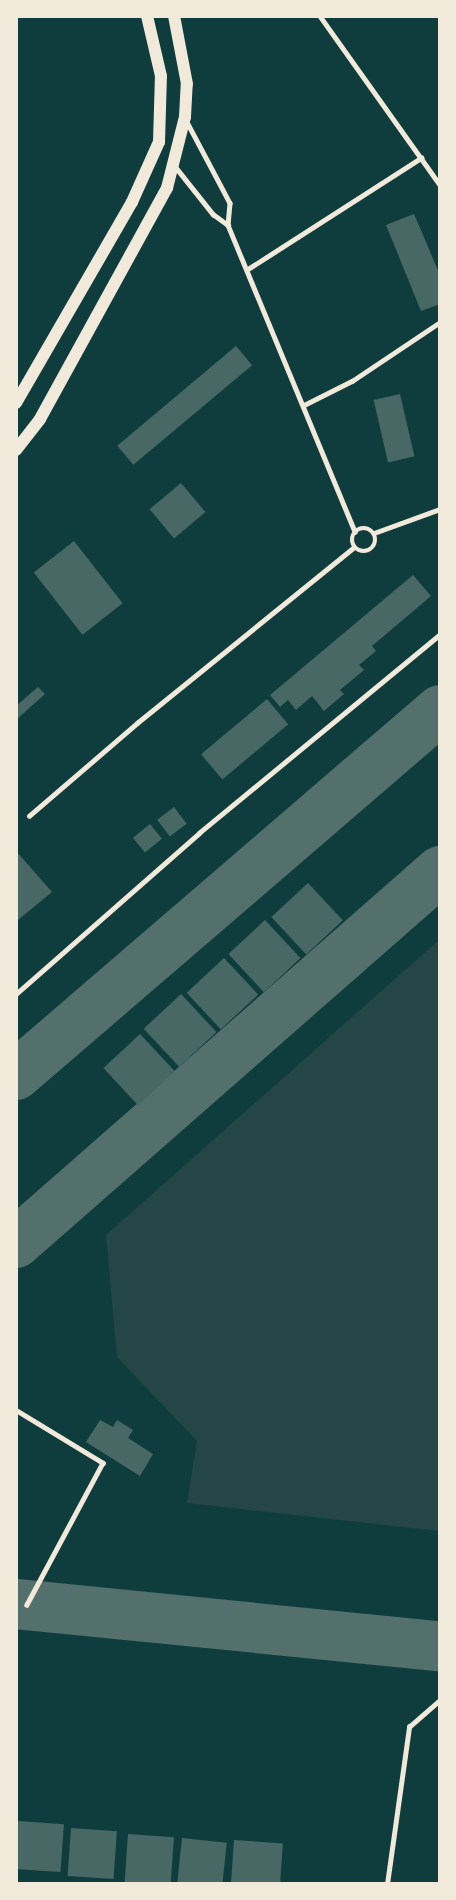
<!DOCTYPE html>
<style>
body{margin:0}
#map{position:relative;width:456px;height:1900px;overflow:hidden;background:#0f3d3e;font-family:Signika,sans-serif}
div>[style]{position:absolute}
.green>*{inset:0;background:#244646}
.taxiway>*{height:50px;margin:-25px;padding:0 25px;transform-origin:25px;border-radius:25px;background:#53706d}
.building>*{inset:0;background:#486865;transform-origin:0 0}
.service>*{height:4.5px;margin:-2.25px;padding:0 2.25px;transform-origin:2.25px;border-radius:2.25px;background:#f1e9da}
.service>.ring{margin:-2.25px;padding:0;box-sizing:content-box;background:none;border:4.5px solid #f1e9da;border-radius:50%}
.secondary>*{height:12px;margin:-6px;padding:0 6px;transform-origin:6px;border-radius:6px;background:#f1e9da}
span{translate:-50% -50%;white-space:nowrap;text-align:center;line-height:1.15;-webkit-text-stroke:6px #f1e9da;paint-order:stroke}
.frame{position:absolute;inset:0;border:18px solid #f1e9da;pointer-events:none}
</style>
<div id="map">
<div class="green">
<div style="clip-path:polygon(439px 940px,439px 1531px,187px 1503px,197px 1441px,117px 1357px,106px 1235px)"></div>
</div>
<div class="taxiway">
<div style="left:16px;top:1075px;width:559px;rotate:-40.72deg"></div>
<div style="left:16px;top:1243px;width:564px;rotate:-41.26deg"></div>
<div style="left:16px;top:1604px;width:426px;rotate:5.7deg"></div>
</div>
<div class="building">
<div style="clip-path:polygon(414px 214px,440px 275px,440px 304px,421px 311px,386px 225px)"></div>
<div style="left:236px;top:346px;width:25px;height:155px;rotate:50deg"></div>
<div style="left:400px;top:394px;width:64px;height:27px;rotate:77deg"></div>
<div style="left:181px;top:483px;width:38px;height:41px;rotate:50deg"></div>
<div style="left:74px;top:541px;width:79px;height:51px;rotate:52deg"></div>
<div style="clip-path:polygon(413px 575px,431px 596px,372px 646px,376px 651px,359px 665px,364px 670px,340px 690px,344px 694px,324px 711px,312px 696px,296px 710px,288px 700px,280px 707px,270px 695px)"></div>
<div style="clip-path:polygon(38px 687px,45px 694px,16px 720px,16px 706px)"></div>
<div style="left:267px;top:699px;width:33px;height:86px;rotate:50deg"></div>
<div style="left:174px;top:807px;width:21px;height:21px;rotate:53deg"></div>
<div style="left:150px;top:824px;width:19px;height:22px;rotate:51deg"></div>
<div style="clip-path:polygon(16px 851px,52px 892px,18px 920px,16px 919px)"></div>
<div style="left:308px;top:883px;width:51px;height:50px;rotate:47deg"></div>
<div style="left:265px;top:920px;width:52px;height:50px;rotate:47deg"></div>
<div style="left:224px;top:958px;width:50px;height:51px;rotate:47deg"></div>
<div style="left:181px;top:994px;width:52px;height:51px;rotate:47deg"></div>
<div style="left:140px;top:1034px;width:51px;height:50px;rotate:47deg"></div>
<div style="clip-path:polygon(100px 1420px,113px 1427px,117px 1420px,133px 1430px,128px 1438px,153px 1454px,140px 1476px,86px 1442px)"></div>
<div style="left:18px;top:1821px;width:46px;height:48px;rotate:4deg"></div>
<div style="left:71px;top:1828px;width:46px;height:48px;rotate:4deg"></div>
<div style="left:128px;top:1834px;width:46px;height:48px;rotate:4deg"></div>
<div style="left:182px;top:1838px;width:45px;height:46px;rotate:6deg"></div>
<div style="left:234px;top:1840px;width:49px;height:44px;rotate:4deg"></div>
</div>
<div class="service">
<div style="left:320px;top:16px;width:207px;rotate:54.6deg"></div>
<div style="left:186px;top:120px;width:94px;rotate:62.1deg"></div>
<div style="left:230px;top:203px;width:22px;rotate:95deg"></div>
<div style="left:228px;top:225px;width:332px;rotate:67.5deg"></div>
<div style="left:174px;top:165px;width:63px;rotate:51.5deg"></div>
<div style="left:213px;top:214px;width:19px;rotate:36deg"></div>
<div style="left:248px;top:269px;width:206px;rotate:-32.7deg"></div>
<div style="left:304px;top:405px;width:54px;rotate:-26.6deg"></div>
<div style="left:352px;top:381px;width:106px;rotate:-33.8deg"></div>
<div class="ring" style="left:352px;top:528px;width:19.5px;height:19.5px"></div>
<div style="left:374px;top:533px;width:70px;rotate:-20deg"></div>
<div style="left:29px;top:816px;width:143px;rotate:-40.7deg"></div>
<div style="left:137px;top:723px;width:279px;rotate:-39deg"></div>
<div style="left:16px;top:994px;width:244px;rotate:-41.3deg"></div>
<div style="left:199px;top:833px;width:313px;rotate:-39.5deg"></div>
<div style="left:16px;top:1410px;width:102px;rotate:31.3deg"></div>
<div style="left:103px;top:1463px;width:161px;rotate:118.2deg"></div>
<div style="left:387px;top:1884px;width:159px;rotate:-82deg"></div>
<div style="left:409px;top:1727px;width:41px;rotate:-41.1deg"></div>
</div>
<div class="secondary">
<div style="left:16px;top:403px;width:232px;rotate:-60deg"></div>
<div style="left:132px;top:202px;width:66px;rotate:-65.8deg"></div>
<div style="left:159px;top:142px;width:66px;rotate:-88.3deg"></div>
<div style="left:161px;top:76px;width:62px;rotate:-103.1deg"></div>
<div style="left:16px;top:450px;width:39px;rotate:-52deg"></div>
<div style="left:40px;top:419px;width:264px;rotate:-61.2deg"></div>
<div style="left:167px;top:188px;width:73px;rotate:-75.8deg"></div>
<div style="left:185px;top:117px;width:33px;rotate:-87deg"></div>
<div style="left:187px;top:84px;width:69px;rotate:-100.8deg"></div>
</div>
<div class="frame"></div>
</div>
